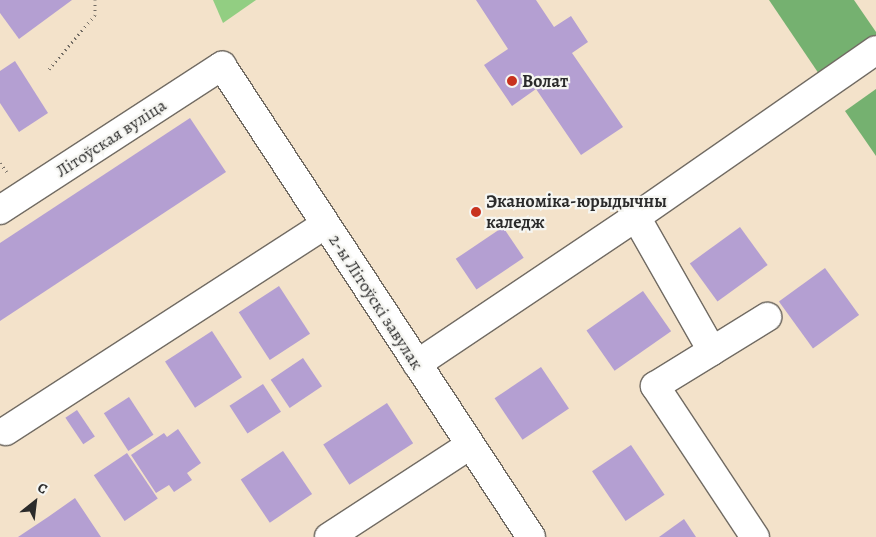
<!DOCTYPE html>
<meta charset="utf-8">
<style>
body{margin:0}
#map{position:relative;width:876px;height:537px;overflow:hidden;background:#f3e2ca;font-family:Alegreya,serif}
div>[style]{position:absolute}
.green>*{inset:0;background:#92ce82}
.forest>*{inset:0;background:#75b170}
.building>*{inset:0;background:#b49fd2;transform-origin:0 0}
.path>*{height:3px;margin-top:-1.5px;transform-origin:0;background:repeating-linear-gradient(90deg,#716b63 0 1px,transparent 0 5px)}
.roads{filter:drop-shadow(1px 0 #716b63) drop-shadow(-1px 0 #716b63) drop-shadow(0 1px #716b63) drop-shadow(0 -1px #716b63)}
.minor>*{height:28px;margin:-14px;padding:0 14px;transform-origin:14px;border-radius:14px;background:#fff}
.dots>*{width:14px;height:14px;translate:-50% -50%;box-sizing:border-box;border:2px solid #f6f6f2;border-radius:50%}
span{translate:-50% -50%;white-space:nowrap;text-align:center;line-height:1.15;-webkit-text-stroke:4.5px #f6f6f2;paint-order:stroke}
.poi-label{font-size:18px;color:#2b2b2b;font-weight:700}
.left{translate:0 -50%;text-align:left}
.street-label{font-size:18px;color:#2b2b2b}
.north{position:absolute;left:10px;top:477px;width:50px;height:50px;-webkit-text-stroke:4px #f6f6f2;paint-order:stroke;rotate:29deg;font-size:14px;font-weight:700;line-height:20px;text-align:center;color:#2b2b2b}
.north::after{content:'';display:block;margin:auto;width:18px;height:22px;background:#2b2b2b;clip-path:polygon(50% 0,100% 100%,50% 72%,0 100%)}
</style>
<div id="map">
<div class="green">
<div style="clip-path:polygon(213px 0,256px 0,223px 23px)"></div>
</div>
<div class="forest">
<div style="clip-path:polygon(769px 0,854px 0,876px 32px,876px 36px,819px 74px)"></div>
<div style="clip-path:polygon(876px 89px,876px 156px,845px 111px)"></div>
</div>
<div class="building">
<div style="clip-path:polygon(0 0,72px 0,19px 39px,0 13px)"></div>
<div style="clip-path:polygon(476px 0,536px 0,554px 27px,571px 16px,588px 42px,572px 53px,623px 127px,581px 155px,536px 89px,512px 106px,484px 65px,508px 49px)"></div>
<div style="clip-path:polygon(15px 61px,48px 113px,19px 132px,0 103px,0 71px)"></div>
<div style="clip-path:polygon(190px 118px,226px 172px,0 321px,0 243px)"></div>
<div style="left:503px;top:227px;width:37px;height:57px;rotate:56deg"></div>
<div style="left:740px;top:227px;width:47px;height:62px;rotate:54deg"></div>
<div style="left:825px;top:268px;width:58px;height:57px;rotate:54deg"></div>
<div style="left:279px;top:286px;width:57px;height:48px;rotate:57deg"></div>
<div style="left:643px;top:291px;width:49px;height:69px;rotate:55deg"></div>
<div style="left:212px;top:331px;width:55px;height:56px;rotate:57deg"></div>
<div style="left:303px;top:358px;width:34px;height:39px;rotate:56deg"></div>
<div style="left:541px;top:367px;width:50px;height:56px;rotate:56deg"></div>
<div style="left:263px;top:384px;width:33px;height:40px;rotate:57deg"></div>
<div style="left:129px;top:397px;width:45px;height:30px;rotate:57deg"></div>
<div style="left:387px;top:403px;width:48px;height:76px;rotate:57deg"></div>
<div style="left:77px;top:410px;width:32px;height:14px;rotate:56deg"></div>
<div style="clip-path:polygon(178px 429px,201px 463px,187px 473px,192px 480px,174px 492px,169px 485px,156px 493px,131px 455px,164px 433px,167px 437px)"></div>
<div style="left:631px;top:445px;width:60px;height:47px;rotate:56deg"></div>
<div style="left:283px;top:451px;width:52px;height:51px;rotate:56deg"></div>
<div style="left:127px;top:453px;width:55px;height:40px;rotate:56deg"></div>
<div style="clip-path:polygon(75px 498px,101px 537px,18px 537px,48px 517px)"></div>
<div style="clip-path:polygon(684px 519px,696px 537px,659px 537px)"></div>
</div>
<div class="path">
<div style="left:49px;top:69px;width:71px;rotate:-49.6deg"></div>
<div style="left:95px;top:15px;width:15px;rotate:-90deg"></div>
<div style="left:0;top:163px;width:11px;rotate:52deg"></div>
</div>
<div class="roads">
<div class="minor">
<div style="left:0;top:210px;width:265px;rotate:-33deg"></div>
<div style="left:222px;top:66px;width:563px;rotate:56.73deg"></div>
<div style="left:636px;top:217px;width:292px;rotate:-34.8deg"></div>
<div style="left:712px;top:351px;width:65px;rotate:-31.7deg"></div>
<div style="left:417px;top:364px;width:264px;rotate:-33.9deg"></div>
<div style="left:636px;top:217px;width:154px;rotate:60.4deg"></div>
<div style="left:712px;top:351px;width:67px;rotate:148.4deg"></div>
<div style="left:655px;top:386px;width:181px;rotate:56.5deg"></div>
<div style="left:6px;top:431px;width:380px;rotate:-32.9deg"></div>
<div style="left:329px;top:537px;width:168px;rotate:-33.1deg"></div>
</div>
</div>
<div class="dots">
<div style="left:512px;top:81px;background:#c8321e"></div>
<div style="left:476px;top:212px;background:#c8321e"></div>
</div>
<div class="poi-label">
<span class="left" style="left:522px;top:81px">Волат</span>
<span class="left" style="left:486px;top:212px">Эканоміка-юрыдычны<br>каледж</span>
</div>
<div class="street-label">
<span style="left:111px;top:138px;rotate:-33deg">Літоўская вуліца</span>
<span style="left:376px;top:302px;rotate:57deg">2-ы Літоўскі завулак</span>
</div>
<div class="north">С</div>
</div>
